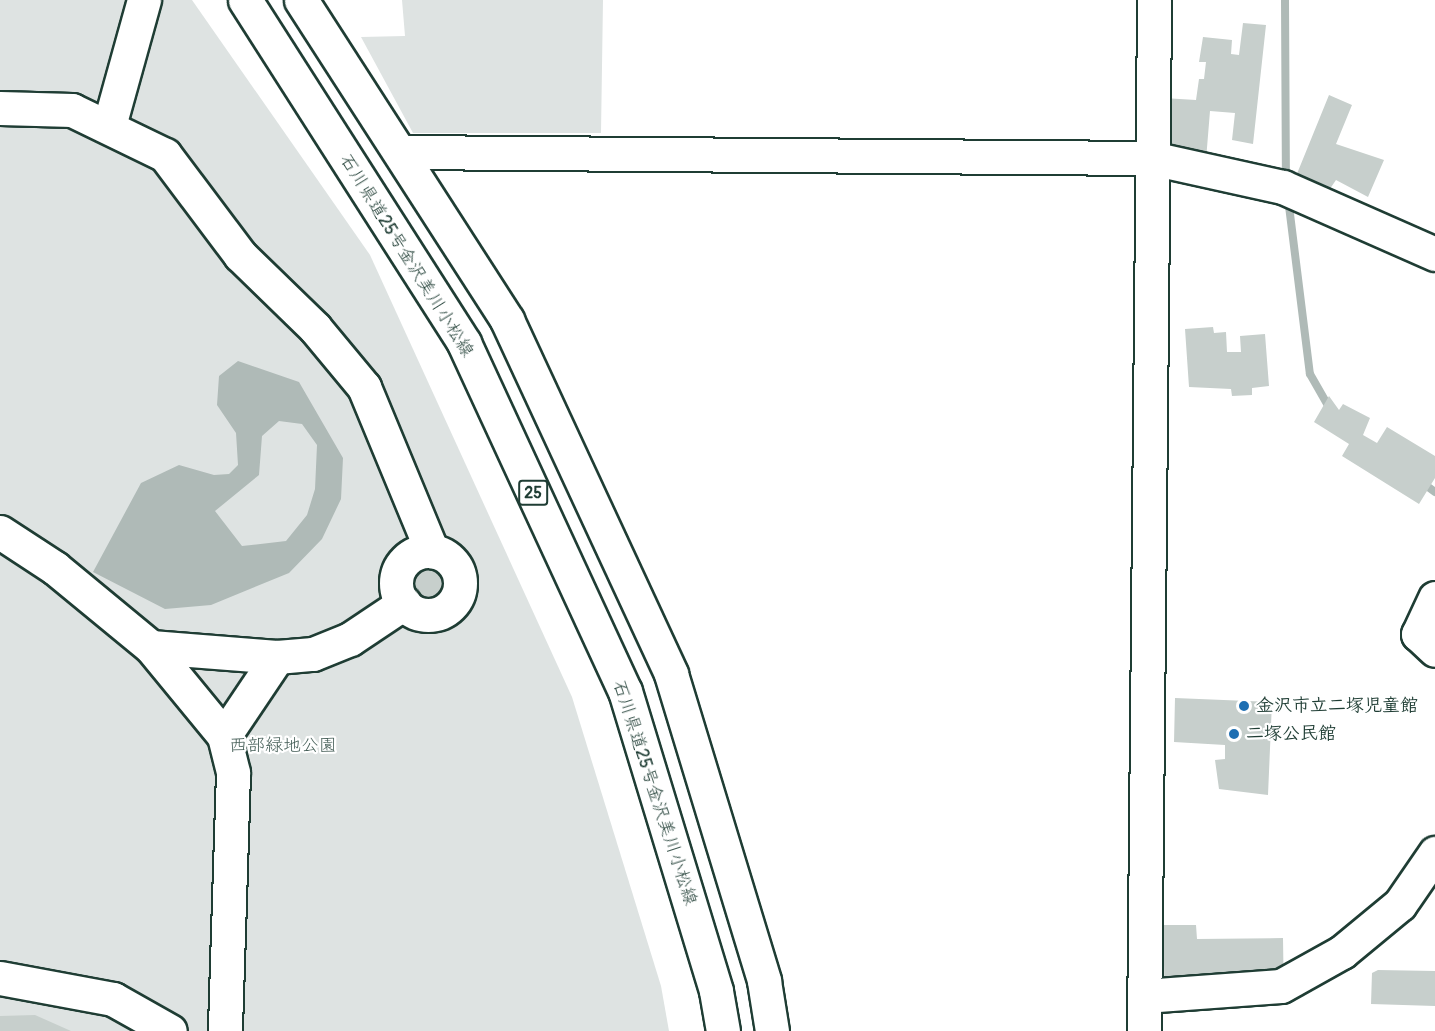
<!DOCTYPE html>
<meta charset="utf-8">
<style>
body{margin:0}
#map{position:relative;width:1435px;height:1031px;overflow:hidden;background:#fff;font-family:Pangolin,"Klee One",sans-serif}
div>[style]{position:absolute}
.green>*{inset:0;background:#dee3e2}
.water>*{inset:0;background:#afbab7}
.stream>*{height:8px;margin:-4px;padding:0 4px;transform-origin:4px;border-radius:4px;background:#afbab7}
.building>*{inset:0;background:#c7cfcc}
.roads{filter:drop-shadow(2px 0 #1f3d34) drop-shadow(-2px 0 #1f3d34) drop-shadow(0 2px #1f3d34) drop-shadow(0 -2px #1f3d34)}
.minor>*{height:33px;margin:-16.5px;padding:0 16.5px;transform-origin:16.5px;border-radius:16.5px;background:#fff}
.minor>.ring{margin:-16.5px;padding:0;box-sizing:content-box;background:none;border:33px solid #fff;border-radius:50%}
.major>*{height:33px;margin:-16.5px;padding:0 16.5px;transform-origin:16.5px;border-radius:16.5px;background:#fff}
.dots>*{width:16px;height:16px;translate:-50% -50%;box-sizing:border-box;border:3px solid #fff;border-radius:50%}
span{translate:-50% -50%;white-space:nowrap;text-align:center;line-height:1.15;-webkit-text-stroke:4.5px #fff;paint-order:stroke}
.shield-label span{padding:2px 4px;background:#fff;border:2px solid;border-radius:4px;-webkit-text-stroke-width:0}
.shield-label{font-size:16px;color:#1f3d34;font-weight:700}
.street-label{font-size:18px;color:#1f3d34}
.poi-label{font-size:18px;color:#1f3d34;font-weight:700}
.left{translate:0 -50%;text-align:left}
.park-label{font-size:18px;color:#455e57}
</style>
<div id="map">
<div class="green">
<div style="clip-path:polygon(0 0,192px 0,370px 255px,572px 697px,661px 986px,669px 1031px,0 1031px)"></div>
<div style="clip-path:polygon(402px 0,603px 0,601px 133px,413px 133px,361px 37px,405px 36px)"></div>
</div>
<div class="water">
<div style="clip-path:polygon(evenodd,238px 361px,299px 382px,343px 458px,341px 499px,322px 539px,289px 573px,211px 605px,165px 609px,93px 572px,141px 483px,179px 465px,214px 475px,229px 474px,238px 465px,236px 433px,217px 405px,219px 376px,238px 361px,279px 421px,302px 424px,317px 445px,315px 489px,307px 515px,286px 541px,242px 546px,215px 511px,259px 475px,262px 436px,279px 421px)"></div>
</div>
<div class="stream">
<div style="left:1285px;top:0;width:179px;rotate:89.7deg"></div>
<div style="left:1288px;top:198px;width:177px;rotate:82.9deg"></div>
<div style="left:1310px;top:374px;width:40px;rotate:60.3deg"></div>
<div style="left:1420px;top:481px;width:19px;rotate:36deg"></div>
</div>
<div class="building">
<div style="clip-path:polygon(1243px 23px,1266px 25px,1253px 144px,1232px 140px,1235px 113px,1210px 111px,1206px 160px,1163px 144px,1163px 98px,1196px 100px,1199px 79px,1204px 79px,1206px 62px,1199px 62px,1203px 37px,1232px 40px,1231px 54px,1239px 55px)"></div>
<div style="clip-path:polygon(1329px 95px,1352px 105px,1336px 144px,1384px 160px,1368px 197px,1336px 180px,1323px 199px,1292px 186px)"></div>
<div style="clip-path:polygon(1213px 327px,1214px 333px,1226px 332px,1227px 352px,1241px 352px,1240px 336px,1265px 334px,1269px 386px,1252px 388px,1252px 395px,1232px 396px,1231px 389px,1189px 387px,1185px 329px)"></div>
<div style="clip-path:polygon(1329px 396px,1339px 410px,1343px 404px,1370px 418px,1363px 435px,1377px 443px,1387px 427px,1435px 456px,1435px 478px,1419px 504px,1342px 456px,1349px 444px,1314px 422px)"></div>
<div style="clip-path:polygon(443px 569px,452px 583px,437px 600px,418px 601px,411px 588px,419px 570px)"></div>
<div style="clip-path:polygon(1175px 698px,1272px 702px,1268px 795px,1219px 789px,1215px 760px,1225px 759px,1225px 745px,1174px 742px)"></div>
<div style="clip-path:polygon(1163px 925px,1196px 925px,1197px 939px,1283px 938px,1284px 1004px,1165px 1005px)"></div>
<div style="clip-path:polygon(1378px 970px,1435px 971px,1435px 1006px,1371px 1004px,1372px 973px)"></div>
<div style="clip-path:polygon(35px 1015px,71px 1031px,0 1031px,0 1016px)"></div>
</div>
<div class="roads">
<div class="minor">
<div style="left:0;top:108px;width:72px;rotate:1.6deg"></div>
<div style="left:72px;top:110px;width:103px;rotate:25.8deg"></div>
<div style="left:165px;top:155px;width:125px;rotate:53.1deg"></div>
<div style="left:240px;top:255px;width:105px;rotate:44.2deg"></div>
<div style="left:315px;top:328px;width:77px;rotate:50.3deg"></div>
<div style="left:364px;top:387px;width:178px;rotate:67.5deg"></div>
<div style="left:109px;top:126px;width:131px;rotate:-74.5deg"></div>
<div style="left:401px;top:152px;width:750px;rotate:0.46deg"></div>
<div style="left:1151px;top:158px;width:135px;rotate:12.4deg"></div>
<div style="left:1283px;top:187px;width:166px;rotate:23.8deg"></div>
<div style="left:0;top:532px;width:66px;rotate:33.2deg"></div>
<div style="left:55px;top:568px;width:124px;rotate:39.5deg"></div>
<div style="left:151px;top:647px;width:115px;rotate:50.6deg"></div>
<div style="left:224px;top:736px;width:38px;rotate:76deg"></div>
<div style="left:233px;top:773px;width:258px;rotate:91.8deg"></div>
<div class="ring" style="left:396px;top:551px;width:31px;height:31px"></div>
<div style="left:1435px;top:598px;width:40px;rotate:115deg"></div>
<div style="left:1418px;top:634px;width:23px;rotate:43deg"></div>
<div style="left:151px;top:647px;width:126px;rotate:4.5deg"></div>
<div style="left:277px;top:657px;width:36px;rotate:-5deg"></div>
<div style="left:313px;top:654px;width:40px;rotate:-22deg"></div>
<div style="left:350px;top:639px;width:65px;rotate:-33.7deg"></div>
<div style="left:224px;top:736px;width:95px;rotate:-56.1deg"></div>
<div style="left:0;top:978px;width:115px;rotate:10.5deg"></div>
<div style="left:113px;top:999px;width:65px;rotate:29.3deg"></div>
<div style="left:1144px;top:996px;width:137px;rotate:-4.2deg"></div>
<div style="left:1281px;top:986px;width:70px;rotate:-29.1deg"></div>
<div style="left:1342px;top:952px;width:75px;rotate:-39.6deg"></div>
<div style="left:1400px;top:904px;width:62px;rotate:-55.5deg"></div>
<div style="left:1144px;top:1031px;width:1031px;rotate:-89.44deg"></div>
</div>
<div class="major">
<div style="left:245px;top:0;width:407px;rotate:57.4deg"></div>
<div style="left:464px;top:343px;width:383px;rotate:65.2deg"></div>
<div style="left:625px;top:691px;width:313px;rotate:73.1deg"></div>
<div style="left:716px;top:991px;width:41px;rotate:80.1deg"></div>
<div style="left:301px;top:0;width:381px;rotate:57.2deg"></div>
<div style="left:507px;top:320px;width:390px;rotate:65.1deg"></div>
<div style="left:671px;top:674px;width:321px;rotate:73.1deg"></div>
<div style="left:764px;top:981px;width:51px;rotate:80.9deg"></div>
</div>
</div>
<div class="dots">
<div style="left:1244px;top:706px;background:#1f6fb2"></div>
<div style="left:1234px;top:734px;background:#1f6fb2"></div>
</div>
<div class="shield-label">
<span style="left:533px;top:493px">25</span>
</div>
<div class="street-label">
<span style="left:406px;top:256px;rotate:58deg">石川県道25号金沢美川小松線</span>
<span style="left:654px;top:793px;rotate:72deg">石川県道25号金沢美川小松線</span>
</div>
<div class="poi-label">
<span class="left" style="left:1256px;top:706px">金沢市立二塚児童館</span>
<span class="left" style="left:1246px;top:734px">二塚公民館</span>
</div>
<div class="park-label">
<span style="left:283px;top:746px">西部緑地公園</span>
</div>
</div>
